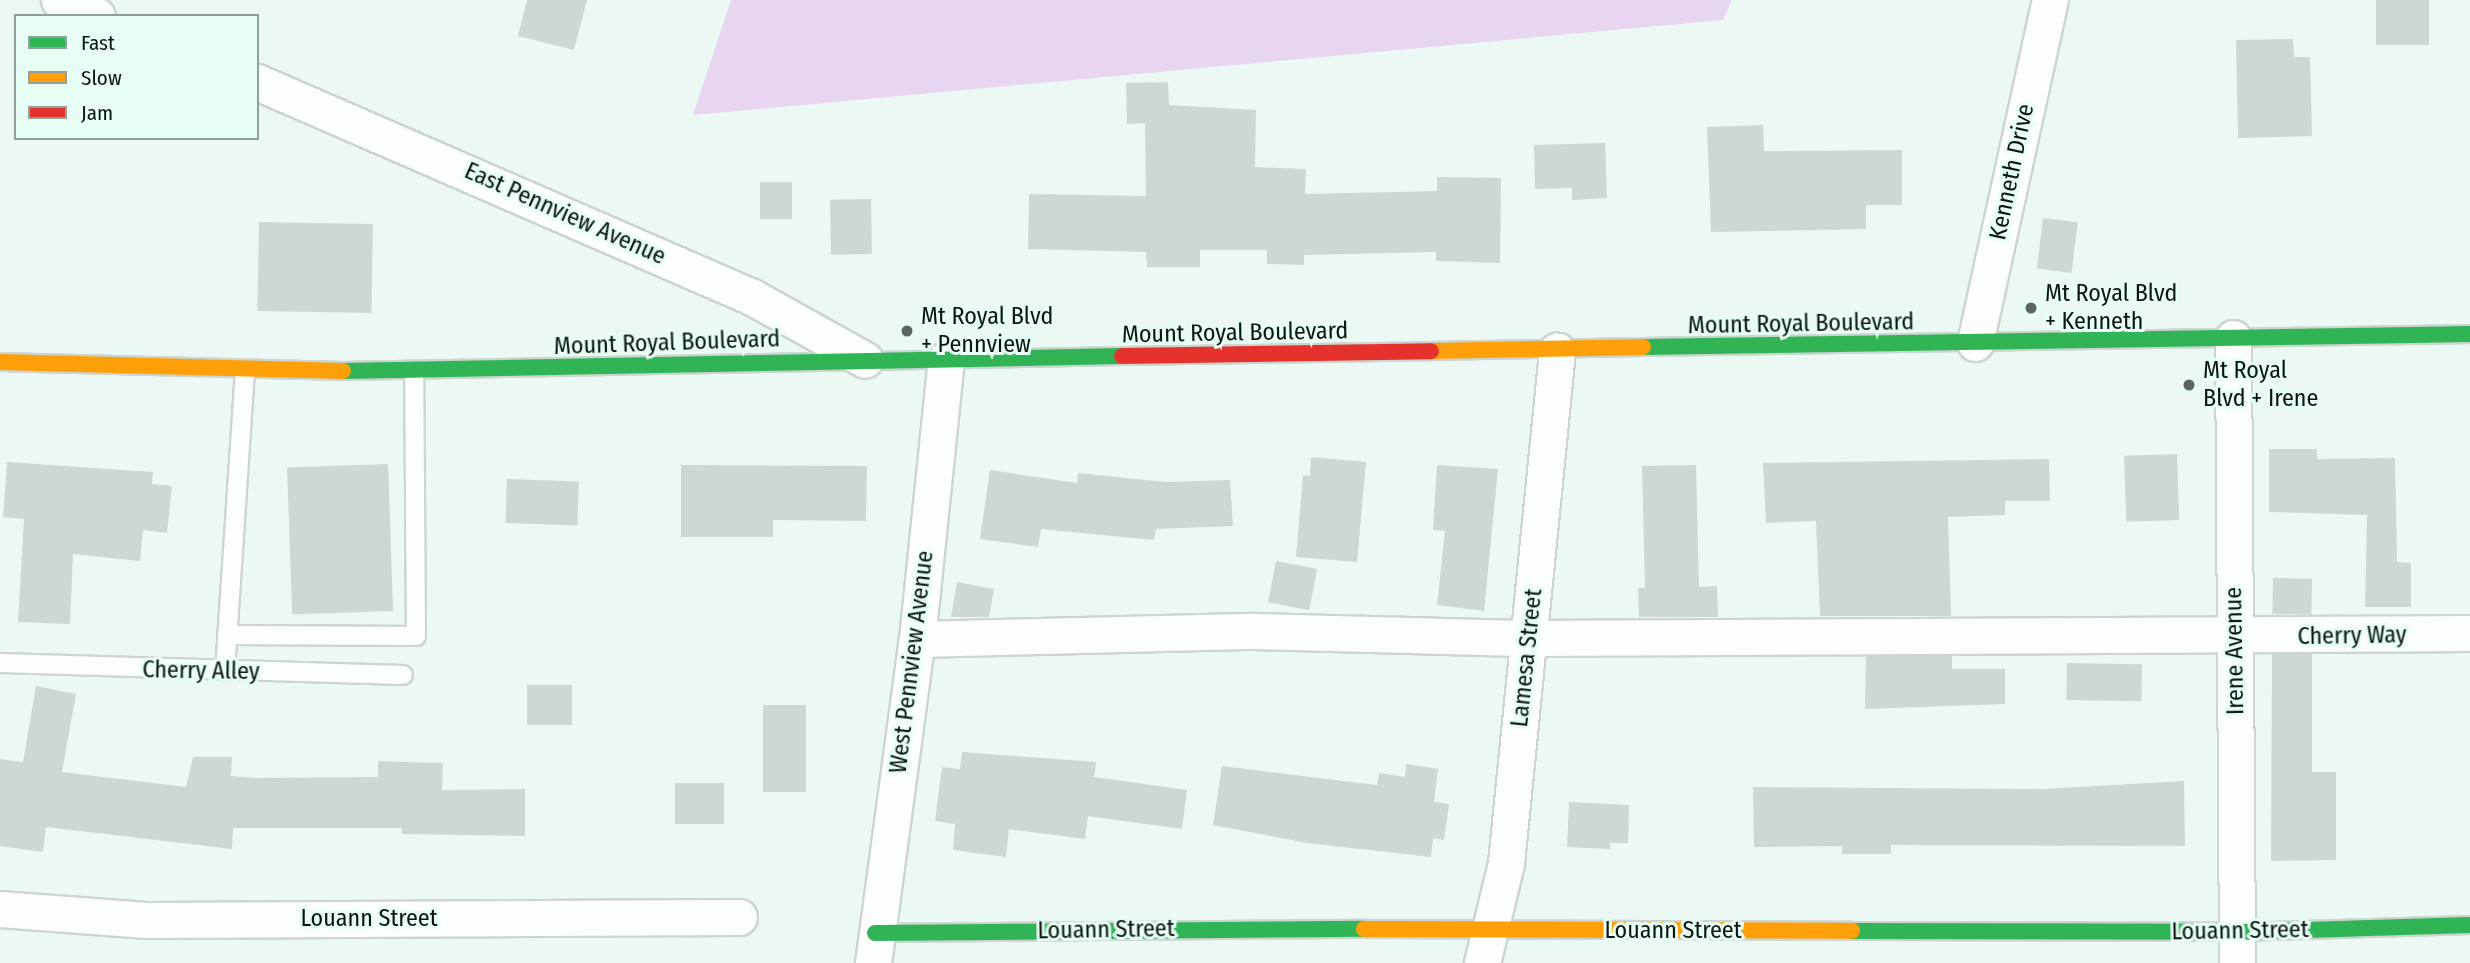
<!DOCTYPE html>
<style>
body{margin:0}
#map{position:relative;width:2470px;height:963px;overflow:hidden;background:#ecf8f3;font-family:"Fira Sans Condensed",sans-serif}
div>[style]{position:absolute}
.green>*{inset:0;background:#e8d6f1}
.building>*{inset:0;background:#cdd8d3;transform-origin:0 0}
.roads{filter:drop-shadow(2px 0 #ccd5d1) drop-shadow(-2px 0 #ccd5d1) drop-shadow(0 2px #ccd5d1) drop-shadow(0 -2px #ccd5d1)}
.lane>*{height:18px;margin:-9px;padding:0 9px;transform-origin:9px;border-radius:9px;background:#fcfefd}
.street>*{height:35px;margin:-17.5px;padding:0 17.5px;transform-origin:17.5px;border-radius:17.5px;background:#fcfefd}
.fast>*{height:16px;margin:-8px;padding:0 8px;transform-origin:8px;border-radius:8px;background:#30b455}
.slow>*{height:16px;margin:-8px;padding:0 8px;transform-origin:8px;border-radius:8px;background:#ff9f0a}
.jam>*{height:16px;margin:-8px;padding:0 8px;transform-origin:8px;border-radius:8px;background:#e5322d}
.dots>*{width:19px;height:19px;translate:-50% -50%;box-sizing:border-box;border:4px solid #e6fef4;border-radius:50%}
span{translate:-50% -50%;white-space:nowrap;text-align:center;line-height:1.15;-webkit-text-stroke:6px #e6fef4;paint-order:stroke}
.street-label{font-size:24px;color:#0d1512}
.poi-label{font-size:24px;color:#0d1512}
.left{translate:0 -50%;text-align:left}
.legend{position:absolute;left:14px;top:14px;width:245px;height:126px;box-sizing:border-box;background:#e6fef4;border:2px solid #8fa19a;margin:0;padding:9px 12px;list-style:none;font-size:21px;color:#0d1512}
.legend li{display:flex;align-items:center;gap:14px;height:35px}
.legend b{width:35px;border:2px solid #8fa19a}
</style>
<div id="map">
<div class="green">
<div style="clip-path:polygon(731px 0,1732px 0,1723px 20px,693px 115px)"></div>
</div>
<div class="building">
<div style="clip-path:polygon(527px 0,587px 0,574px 50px,518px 36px)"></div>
<div style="left:2376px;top:0;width:53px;height:45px"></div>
<div style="clip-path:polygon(2293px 39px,2294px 57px,2310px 57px,2312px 136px,2238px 138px,2236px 40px)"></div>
<div style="clip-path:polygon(1168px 82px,1169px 105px,1256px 110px,1255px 167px,1306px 169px,1305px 194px,1437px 191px,1437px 177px,1501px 178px,1500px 263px,1436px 261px,1436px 252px,1304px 255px,1304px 265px,1267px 264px,1267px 250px,1200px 250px,1200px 267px,1147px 267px,1146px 252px,1028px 249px,1029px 194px,1146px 196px,1145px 123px,1127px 124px,1126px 83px)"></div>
<div style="clip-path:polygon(1763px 125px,1764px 151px,1902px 150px,1902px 205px,1866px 205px,1866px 229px,1711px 232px,1707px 127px)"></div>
<div style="clip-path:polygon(1605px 143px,1607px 198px,1572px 200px,1572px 188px,1535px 189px,1534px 145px)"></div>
<div style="left:760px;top:182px;width:32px;height:37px"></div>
<div style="left:871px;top:199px;width:55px;height:41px;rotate:89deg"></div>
<div style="left:2043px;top:218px;width:35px;height:51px;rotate:7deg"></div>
<div style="left:259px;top:222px;width:114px;height:89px;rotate:1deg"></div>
<div style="clip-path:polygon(2269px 449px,2317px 449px,2317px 459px,2395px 458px,2397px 562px,2411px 563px,2411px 607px,2365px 607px,2367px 515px,2269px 512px)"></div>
<div style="left:2177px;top:454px;width:66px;height:53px;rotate:88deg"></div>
<div style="clip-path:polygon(1311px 457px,1366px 462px,1357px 562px,1296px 557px,1303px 475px,1310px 476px)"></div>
<div style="clip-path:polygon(2049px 459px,2050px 501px,2005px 501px,2005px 515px,1948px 517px,1951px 616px,1820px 616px,1816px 521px,1766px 523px,1763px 463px)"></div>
<div style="clip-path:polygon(7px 462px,153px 472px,152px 484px,172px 486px,167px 533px,143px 530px,140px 561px,73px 554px,70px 624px,18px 622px,24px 519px,3px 517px)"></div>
<div style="left:388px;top:464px;width:147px;height:101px;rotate:88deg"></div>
<div style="clip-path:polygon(681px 465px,867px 466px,866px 521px,773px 520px,773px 537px,681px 537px)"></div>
<div style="clip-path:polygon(1437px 465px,1498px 469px,1484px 611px,1437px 605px,1445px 531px,1433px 530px)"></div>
<div style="clip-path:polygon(1696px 465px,1699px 587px,1717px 586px,1718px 617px,1639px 617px,1638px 588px,1645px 588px,1642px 466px)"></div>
<div style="clip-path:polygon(990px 470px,1077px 483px,1078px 473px,1166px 482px,1230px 480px,1233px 526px,1156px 529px,1154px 540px,1041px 529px,1038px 547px,980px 539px)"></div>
<div style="left:507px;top:479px;width:72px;height:44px;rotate:2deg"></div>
<div style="left:1276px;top:561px;width:42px;height:42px;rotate:11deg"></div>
<div style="left:2273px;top:578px;width:39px;height:36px;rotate:1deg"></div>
<div style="clip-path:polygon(957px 582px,994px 589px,989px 617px,951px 617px)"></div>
<div style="clip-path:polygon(2272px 654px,2312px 654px,2312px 772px,2336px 772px,2336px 860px,2271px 861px)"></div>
<div style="clip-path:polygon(1866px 656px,1952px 656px,1952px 669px,2005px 669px,2005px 704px,1865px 709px)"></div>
<div style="left:2067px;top:663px;width:75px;height:37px;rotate:1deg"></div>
<div style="left:527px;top:685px;width:45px;height:40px"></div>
<div style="clip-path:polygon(36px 686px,76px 694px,62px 772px,186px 787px,193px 757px,232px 757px,231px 776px,256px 778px,378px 777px,378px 761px,443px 763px,442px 790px,525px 789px,525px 836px,402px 834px,402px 828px,233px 828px,232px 849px,46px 827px,43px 852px,0 846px,0 759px,23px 762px)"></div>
<div style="left:763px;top:705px;width:43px;height:87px"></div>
<div style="clip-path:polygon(962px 752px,1096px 762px,1094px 777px,1187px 790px,1182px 829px,1088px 816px,1085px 839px,1009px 829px,1006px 857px,953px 850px,955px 824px,935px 821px,942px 767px,960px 769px)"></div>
<div style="clip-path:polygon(1406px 764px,1438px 769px,1434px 802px,1449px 804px,1444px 840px,1433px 838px,1431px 857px,1307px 843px,1213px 825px,1222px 766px,1377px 785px,1379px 773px,1405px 777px)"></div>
<div style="clip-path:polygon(2184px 781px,2185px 846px,1891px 845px,1891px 854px,1842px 854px,1842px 846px,1754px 847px,1753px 787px,2043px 789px)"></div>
<div style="left:724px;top:783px;width:41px;height:49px;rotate:90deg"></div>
<div style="clip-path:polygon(1569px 802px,1629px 805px,1628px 843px,1610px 843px,1610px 849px,1567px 847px)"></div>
</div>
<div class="roads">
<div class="lane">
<div style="left:227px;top:635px;width:189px;rotate:0.3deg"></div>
<div style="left:416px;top:636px;width:263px;rotate:-90.4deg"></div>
<div style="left:0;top:663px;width:403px;rotate:1.7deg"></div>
<div style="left:225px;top:671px;width:301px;rotate:-86.2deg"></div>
</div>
<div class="street">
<div style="left:59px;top:0;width:41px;rotate:22.8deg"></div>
<div style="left:257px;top:82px;width:540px;rotate:23.48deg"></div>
<div style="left:752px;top:297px;width:129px;rotate:29.1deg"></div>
<div style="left:2233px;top:338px;width:625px;rotate:89.63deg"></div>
<div style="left:1975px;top:343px;width:351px;rotate:-77.7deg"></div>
<div style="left:917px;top:639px;width:337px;rotate:-1.4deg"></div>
<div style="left:1254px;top:631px;width:275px;rotate:1.5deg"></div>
<div style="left:1529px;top:638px;width:941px;rotate:-0.3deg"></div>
<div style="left:0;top:909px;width:147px;rotate:4.3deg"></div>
<div style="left:147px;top:920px;width:592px;rotate:-0.29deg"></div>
<div style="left:873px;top:963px;width:327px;rotate:-82.3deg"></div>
<div style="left:917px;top:639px;width:281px;rotate:-84.1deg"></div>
<div style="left:1482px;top:963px;width:103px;rotate:-76.5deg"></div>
<div style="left:1506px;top:863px;width:515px;rotate:-84.31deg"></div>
</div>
<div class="fast">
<div style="left:1643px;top:347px;width:827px;rotate:-0.9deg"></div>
<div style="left:343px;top:371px;width:779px;rotate:-1.1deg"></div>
<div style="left:1852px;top:931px;width:386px;rotate:0.1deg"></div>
<div style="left:2238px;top:932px;width:232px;rotate:-1.7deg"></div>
<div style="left:875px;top:933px;width:489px;rotate:-0.5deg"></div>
</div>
<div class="slow">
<div style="left:1431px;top:351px;width:212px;rotate:-1.1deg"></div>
<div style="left:0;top:362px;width:343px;rotate:1.5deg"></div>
<div style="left:1364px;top:929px;width:488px;rotate:0.2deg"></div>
</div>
<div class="jam">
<div style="left:1122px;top:356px;width:309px;rotate:-0.9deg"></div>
</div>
</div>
<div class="dots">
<div style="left:2031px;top:308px;background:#5b6461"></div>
<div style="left:907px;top:331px;background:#5b6461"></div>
<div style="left:2189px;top:385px;background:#5b6461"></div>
</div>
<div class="street-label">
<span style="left:2012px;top:172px;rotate:-78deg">Kenneth Drive</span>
<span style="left:565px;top:214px;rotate:24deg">East Pennview Avenue</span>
<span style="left:1801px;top:324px;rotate:-1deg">Mount Royal Boulevard</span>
<span style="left:1235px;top:333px;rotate:-1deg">Mount Royal Boulevard</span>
<span style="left:667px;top:343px;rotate:-2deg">Mount Royal Boulevard</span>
<span style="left:2352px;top:636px;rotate:-1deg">Cherry Way</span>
<span style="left:2235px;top:651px;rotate:-91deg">Irene Avenue</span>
<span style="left:1527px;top:658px;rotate:-84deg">Lamesa Street</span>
<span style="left:912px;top:662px;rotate:-83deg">West Pennview Avenue</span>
<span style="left:201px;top:671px;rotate:1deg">Cherry Alley</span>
<span style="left:369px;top:919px">Louann Street</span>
<span style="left:1106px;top:930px;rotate:-1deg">Louann Street</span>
<span style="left:1673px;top:931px">Louann Street</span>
<span style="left:2240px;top:931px;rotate:-1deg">Louann Street</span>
</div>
<div class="poi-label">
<span class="left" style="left:2045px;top:308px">Mt Royal Blvd<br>+ Kenneth</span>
<span class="left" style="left:921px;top:331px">Mt Royal Blvd<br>+ Pennview</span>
<span class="left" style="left:2203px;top:385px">Mt Royal<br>Blvd + Irene</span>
</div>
<ul class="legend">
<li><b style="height:9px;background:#30b455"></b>Fast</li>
<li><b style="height:9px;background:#ff9f0a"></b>Slow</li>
<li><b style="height:9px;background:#e5322d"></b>Jam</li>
</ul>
</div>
